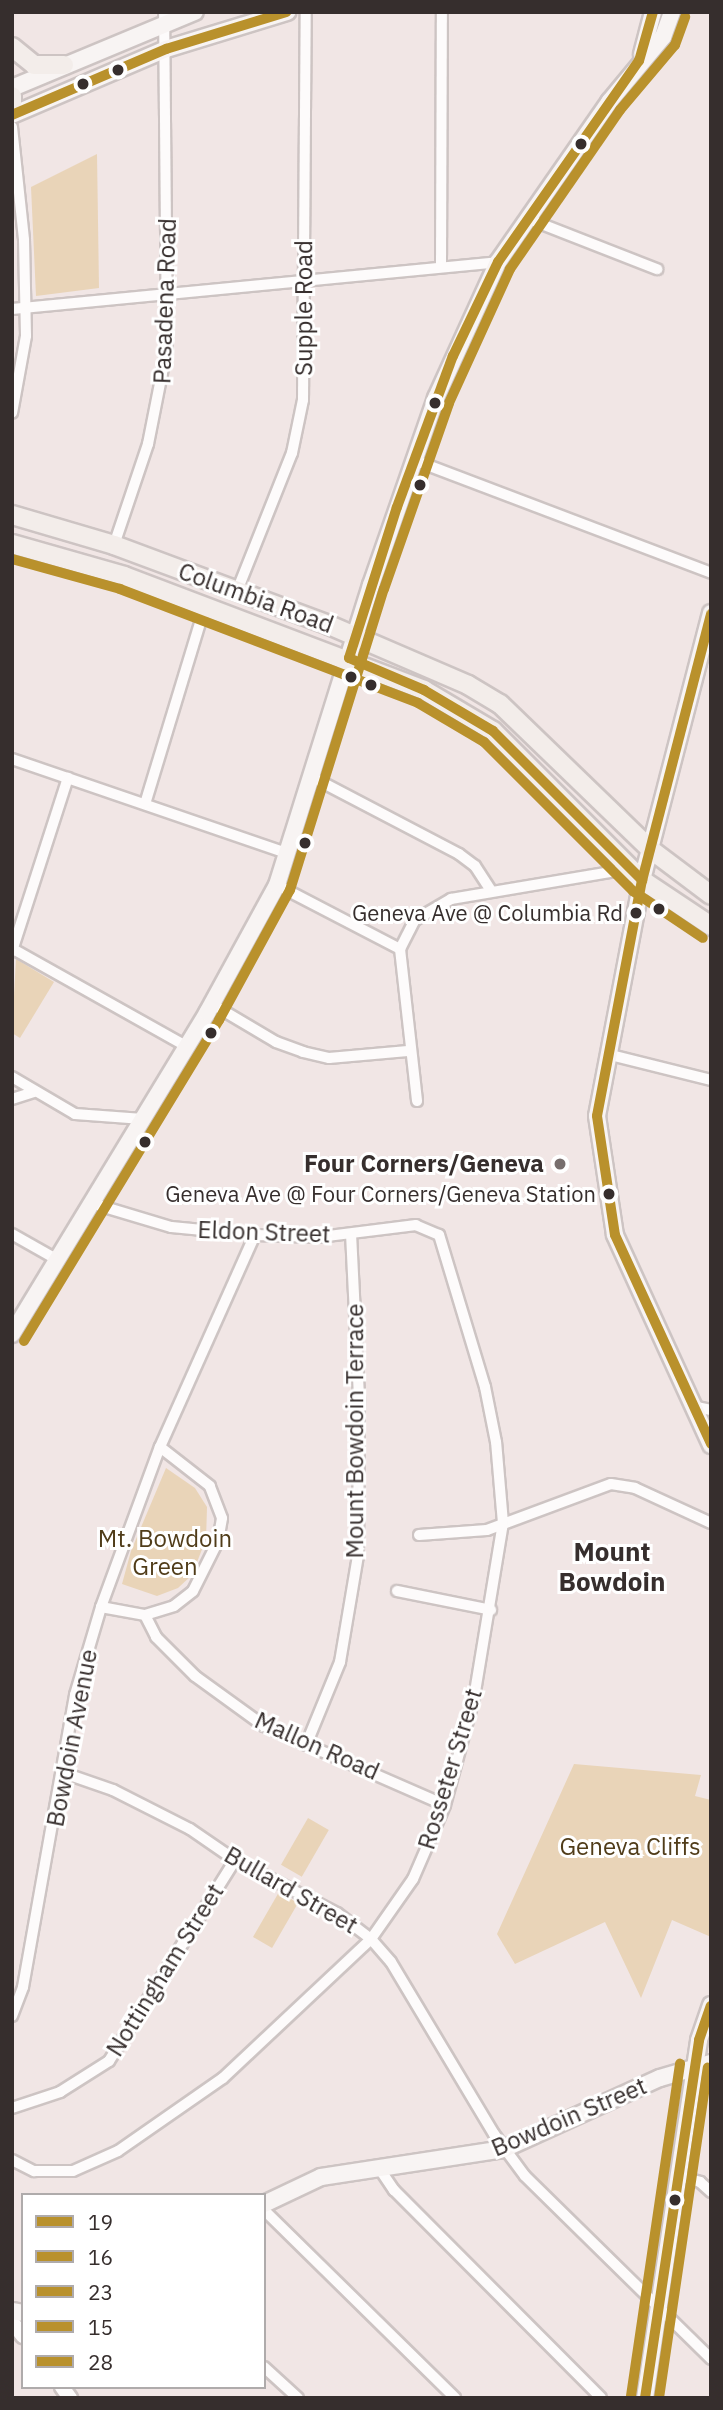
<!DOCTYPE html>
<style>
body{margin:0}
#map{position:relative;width:723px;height:2410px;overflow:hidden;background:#f1e6e5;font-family:"IBM Plex Sans",sans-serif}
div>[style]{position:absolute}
.green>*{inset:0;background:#e9d4b8;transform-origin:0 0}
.roads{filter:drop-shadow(2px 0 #cdc4c3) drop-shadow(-2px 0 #cdc4c3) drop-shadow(0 2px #cdc4c3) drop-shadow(0 -2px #cdc4c3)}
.minor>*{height:10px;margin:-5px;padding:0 5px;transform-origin:5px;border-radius:5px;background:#fdfbfb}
.tertiary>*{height:14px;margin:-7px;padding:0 7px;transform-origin:7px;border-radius:7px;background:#fdfbfb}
.secondary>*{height:16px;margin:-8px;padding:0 8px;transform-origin:8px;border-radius:8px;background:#f8f4f3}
.primary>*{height:18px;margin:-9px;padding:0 9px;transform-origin:9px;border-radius:9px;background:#f3edea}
.bus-1>*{height:10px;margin:-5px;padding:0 5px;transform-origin:5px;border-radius:5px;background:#b9912c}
.bus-2>*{height:10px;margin:-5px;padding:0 5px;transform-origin:5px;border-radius:5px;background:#b9912c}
.bus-3>*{height:10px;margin:-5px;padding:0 5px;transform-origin:5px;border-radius:5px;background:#b9912c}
.bus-4>*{height:10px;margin:-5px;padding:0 5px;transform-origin:5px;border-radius:5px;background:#b9912c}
.bus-5>*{height:10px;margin:-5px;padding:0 5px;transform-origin:5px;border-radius:5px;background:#b9912c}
.bus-6>*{height:10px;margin:-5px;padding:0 5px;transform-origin:5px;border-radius:5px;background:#b9912c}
.dots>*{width:19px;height:19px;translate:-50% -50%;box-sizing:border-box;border:4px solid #fff;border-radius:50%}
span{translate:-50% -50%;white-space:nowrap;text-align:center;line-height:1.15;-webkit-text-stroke:6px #fff;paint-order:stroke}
.bus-label{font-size:22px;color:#362e2d}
.right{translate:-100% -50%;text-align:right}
.street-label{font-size:24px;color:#362e2d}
.poi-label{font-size:24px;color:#362e2d;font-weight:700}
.park-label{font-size:24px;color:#503c19}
.neighbourhood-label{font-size:26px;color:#362e2d;font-weight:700}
.frame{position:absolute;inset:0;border:14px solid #362e2d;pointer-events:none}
.legend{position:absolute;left:21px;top:2193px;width:245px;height:196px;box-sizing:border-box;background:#fff;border:2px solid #afabab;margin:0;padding:9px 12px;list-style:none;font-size:21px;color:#362e2d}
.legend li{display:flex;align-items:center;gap:14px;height:35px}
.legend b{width:35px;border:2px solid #afabab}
</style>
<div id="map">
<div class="green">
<div style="clip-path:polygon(97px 154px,99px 288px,36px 296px,31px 187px)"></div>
<div style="clip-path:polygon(16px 959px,54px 982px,20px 1038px,12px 1033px)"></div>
<div style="clip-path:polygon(166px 1468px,195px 1488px,207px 1507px,206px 1539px,192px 1575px,178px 1588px,157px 1596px,122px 1584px,131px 1551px)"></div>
<div style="clip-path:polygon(574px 1764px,701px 1775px,695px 1796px,711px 1800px,711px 1937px,672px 1920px,641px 1998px,605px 1922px,515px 1964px,497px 1934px)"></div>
<div style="left:308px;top:1818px;width:24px;height:54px;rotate:30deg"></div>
<div style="left:279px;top:1892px;width:22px;height:52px;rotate:30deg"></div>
</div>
<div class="roads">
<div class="minor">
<div style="left:12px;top:127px;width:114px;rotate:83.9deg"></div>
<div style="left:24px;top:240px;width:96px;rotate:88.8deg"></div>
<div style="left:26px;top:336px;width:78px;rotate:100.3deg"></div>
<div style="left:526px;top:218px;width:141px;rotate:21.3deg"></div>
<div style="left:441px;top:265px;width:253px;rotate:-89.8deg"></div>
<div style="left:12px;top:309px;width:488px;rotate:-5.5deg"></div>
<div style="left:414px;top:460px;width:318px;rotate:20.8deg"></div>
<div style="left:114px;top:545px;width:107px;rotate:-71.4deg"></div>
<div style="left:148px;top:444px;width:98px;rotate:-78.8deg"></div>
<div style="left:167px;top:348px;width:336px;rotate:-90.5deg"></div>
<div style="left:237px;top:591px;width:149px;rotate:-68.3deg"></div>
<div style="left:292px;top:453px;width:54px;rotate:-78.3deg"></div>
<div style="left:303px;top:400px;width:388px;rotate:-89.6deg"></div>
<div style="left:12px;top:759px;width:290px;rotate:18.9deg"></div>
<div style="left:310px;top:776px;width:168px;rotate:27.6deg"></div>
<div style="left:459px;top:854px;width:20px;rotate:37deg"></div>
<div style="left:475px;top:866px;width:27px;rotate:57deg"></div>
<div style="left:145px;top:804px;width:206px;rotate:-73.1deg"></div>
<div style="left:277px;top:885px;width:139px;rotate:27.5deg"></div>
<div style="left:400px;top:949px;width:33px;rotate:-63deg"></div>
<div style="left:415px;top:920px;width:42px;rotate:-30.3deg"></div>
<div style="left:451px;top:899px;width:167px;rotate:-9.6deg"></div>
<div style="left:616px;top:871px;width:21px;rotate:19deg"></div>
<div style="left:13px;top:949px;width:198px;rotate:29.3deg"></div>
<div style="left:400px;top:949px;width:153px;rotate:83.6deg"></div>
<div style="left:12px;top:951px;width:182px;rotate:-72.1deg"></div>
<div style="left:212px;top:1004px;width:74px;rotate:30.7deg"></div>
<div style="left:276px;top:1042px;width:29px;rotate:20deg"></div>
<div style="left:303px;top:1052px;width:27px;rotate:13deg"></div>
<div style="left:329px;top:1058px;width:79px;rotate:-5.1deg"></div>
<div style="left:607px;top:1054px;width:107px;rotate:14deg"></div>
<div style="left:12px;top:1077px;width:73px;rotate:30.4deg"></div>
<div style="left:75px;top:1114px;width:68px;rotate:4.2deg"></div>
<div style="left:12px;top:1099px;width:23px;rotate:-18deg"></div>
<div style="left:12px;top:1234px;width:51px;rotate:29.6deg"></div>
<div style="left:692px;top:1406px;width:19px;rotate:12deg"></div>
<div style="left:419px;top:1535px;width:68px;rotate:-4.2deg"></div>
<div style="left:487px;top:1530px;width:132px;rotate:-20.4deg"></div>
<div style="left:611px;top:1484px;width:24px;rotate:9deg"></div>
<div style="left:635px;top:1488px;width:84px;rotate:24.7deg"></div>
<div style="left:397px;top:1591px;width:96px;rotate:11.4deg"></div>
<div style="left:101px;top:1607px;width:45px;rotate:10.3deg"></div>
<div style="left:145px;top:1615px;width:25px;rotate:63deg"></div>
<div style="left:156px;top:1637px;width:55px;rotate:45deg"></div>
<div style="left:195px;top:1676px;width:85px;rotate:35.9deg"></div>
<div style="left:264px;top:1726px;width:197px;rotate:23.6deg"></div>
<div style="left:145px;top:1615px;width:30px;rotate:-17deg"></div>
<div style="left:174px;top:1606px;width:24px;rotate:-38deg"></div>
<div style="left:193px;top:1591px;width:56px;rotate:-63.4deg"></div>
<div style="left:218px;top:1541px;width:23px;rotate:-80deg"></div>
<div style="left:222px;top:1518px;width:34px;rotate:-111deg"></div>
<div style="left:210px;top:1486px;width:63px;rotate:-142deg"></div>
<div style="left:306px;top:1745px;width:90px;rotate:-67.7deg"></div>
<div style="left:340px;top:1662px;width:108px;rotate:-80.4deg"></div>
<div style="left:358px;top:1556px;width:159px;rotate:-89.6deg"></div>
<div style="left:359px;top:1397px;width:162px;rotate:-92.8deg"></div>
<div style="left:61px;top:1772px;width:55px;rotate:19.1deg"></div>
<div style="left:113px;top:1790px;width:86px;rotate:26.9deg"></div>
<div style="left:190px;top:1829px;width:55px;rotate:34.6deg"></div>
<div style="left:235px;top:1860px;width:115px;rotate:27.5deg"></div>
<div style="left:337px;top:1913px;width:43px;rotate:37.4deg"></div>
<div style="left:371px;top:1939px;width:30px;rotate:49deg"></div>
<div style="left:391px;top:1962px;width:200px;rotate:59.1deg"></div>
<div style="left:494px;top:2134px;width:52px;rotate:53.6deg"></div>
<div style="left:525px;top:2176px;width:261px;rotate:44.5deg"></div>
<div style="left:12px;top:2016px;width:31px;rotate:-69deg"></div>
<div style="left:23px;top:1987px;width:297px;rotate:-79.9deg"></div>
<div style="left:75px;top:1695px;width:92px;rotate:-73.5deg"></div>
<div style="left:101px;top:1607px;width:171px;rotate:-69.8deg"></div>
<div style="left:160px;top:1447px;width:232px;rotate:-65.9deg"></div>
<div style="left:12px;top:2108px;width:51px;rotate:-18.4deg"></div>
<div style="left:60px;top:2092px;width:58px;rotate:-32.3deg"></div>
<div style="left:109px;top:2061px;width:237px;rotate:-57.9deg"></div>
<div style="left:12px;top:2160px;width:25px;rotate:27deg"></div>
<div style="left:34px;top:2171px;width:39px"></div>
<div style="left:73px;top:2171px;width:49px;rotate:-24deg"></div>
<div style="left:118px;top:2151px;width:128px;rotate:-34.8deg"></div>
<div style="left:223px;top:2078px;width:203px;rotate:-43.2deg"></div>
<div style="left:371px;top:1939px;width:73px;rotate:-55deg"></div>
<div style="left:413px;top:1879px;width:81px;rotate:-66.6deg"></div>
<div style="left:445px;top:1805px;width:111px;rotate:-74.8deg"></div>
<div style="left:474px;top:1698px;width:177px;rotate:-80.6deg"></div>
<div style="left:503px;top:1523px;width:81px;rotate:-94.9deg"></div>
<div style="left:496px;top:1442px;width:56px;rotate:-101.3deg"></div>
<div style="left:485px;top:1387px;width:159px;rotate:-106.8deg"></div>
<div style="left:439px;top:1235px;width:25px;rotate:-157deg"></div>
<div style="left:416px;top:1225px;width:98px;rotate:172.9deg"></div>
<div style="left:319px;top:1237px;width:64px;rotate:-178.2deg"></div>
<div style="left:255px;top:1235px;width:84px;rotate:-174.6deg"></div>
<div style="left:171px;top:1227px;width:84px;rotate:-163.3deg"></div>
<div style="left:379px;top:2168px;width:27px;rotate:56deg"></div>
<div style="left:394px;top:2190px;width:293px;rotate:45.1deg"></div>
<div style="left:678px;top:2176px;width:23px;rotate:15deg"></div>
<div style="left:700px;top:2182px;width:15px;rotate:42deg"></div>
<div style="left:264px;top:2210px;width:268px;rotate:44.5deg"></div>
<div style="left:264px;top:2367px;width:46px;rotate:42.4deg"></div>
</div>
<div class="tertiary">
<div style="left:12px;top:2322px;width:18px;rotate:52deg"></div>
<div style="left:62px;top:2387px;width:14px;rotate:54deg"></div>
</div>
<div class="secondary">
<div style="left:642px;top:54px;width:43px;rotate:-75.3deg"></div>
<div style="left:12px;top:88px;width:198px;rotate:-22.6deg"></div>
<div style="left:12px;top:115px;width:168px;rotate:-23.2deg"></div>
<div style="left:166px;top:49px;width:127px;rotate:-17deg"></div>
<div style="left:711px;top:613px;width:276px;rotate:104.5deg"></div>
<div style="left:642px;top:880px;width:240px;rotate:100.8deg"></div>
<div style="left:597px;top:1116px;width:120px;rotate:81.4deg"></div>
<div style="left:615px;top:1235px;width:231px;rotate:65.4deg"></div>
<div style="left:12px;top:1334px;width:376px;rotate:-58.7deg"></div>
<div style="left:207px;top:1013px;width:146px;rotate:-61.3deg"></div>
<div style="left:277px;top:885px;width:314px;rotate:-72.6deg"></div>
<div style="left:371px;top:585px;width:198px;rotate:-70.8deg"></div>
<div style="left:436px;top:398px;width:149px;rotate:-65.5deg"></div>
<div style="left:498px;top:262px;width:195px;rotate:-55.2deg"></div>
<div style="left:609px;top:102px;width:85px;rotate:-50.3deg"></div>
<div style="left:663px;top:37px;width:27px;rotate:-70deg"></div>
<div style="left:264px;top:2204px;width:63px;rotate:-25.3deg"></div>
<div style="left:321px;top:2177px;width:185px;rotate:-8.7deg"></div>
<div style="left:504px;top:2149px;width:171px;rotate:-24.5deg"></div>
<div style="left:660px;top:2078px;width:53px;rotate:-16.4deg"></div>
<div style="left:12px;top:2311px;width:11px;rotate:10deg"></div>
<div style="left:645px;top:2398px;width:362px;rotate:-81.4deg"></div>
<div style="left:699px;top:2040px;width:37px;rotate:-71deg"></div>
</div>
<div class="primary">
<div style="left:12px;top:47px;width:28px;rotate:39deg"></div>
<div style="left:34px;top:65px;width:30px"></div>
<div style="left:12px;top:96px;width:8px;rotate:90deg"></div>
<div style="left:12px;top:515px;width:106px;rotate:16.4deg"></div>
<div style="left:114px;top:545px;width:229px;rotate:20.4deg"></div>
<div style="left:329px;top:625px;width:151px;rotate:23.3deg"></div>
<div style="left:468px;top:685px;width:37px;rotate:31deg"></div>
<div style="left:500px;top:704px;width:209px;rotate:44deg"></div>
<div style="left:650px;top:849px;width:76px;rotate:37deg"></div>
<div style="left:12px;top:544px;width:116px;rotate:15.9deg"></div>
<div style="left:124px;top:576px;width:321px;rotate:20.8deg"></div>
<div style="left:424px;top:690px;width:80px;rotate:30.7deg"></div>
<div style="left:493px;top:731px;width:211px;rotate:45deg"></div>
<div style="left:642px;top:880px;width:83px;rotate:33.7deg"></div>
</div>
</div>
<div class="bus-1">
<div style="left:711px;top:614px;width:275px;rotate:104.5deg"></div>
<div style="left:642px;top:880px;width:240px;rotate:100.8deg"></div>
<div style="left:597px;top:1116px;width:120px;rotate:81.4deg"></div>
<div style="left:615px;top:1235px;width:230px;rotate:65.3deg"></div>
<div style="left:349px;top:658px;width:158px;rotate:-72.4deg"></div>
<div style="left:397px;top:507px;width:161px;rotate:-69.7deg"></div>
<div style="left:453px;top:356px;width:104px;rotate:-64.4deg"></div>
<div style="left:498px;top:262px;width:246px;rotate:-55deg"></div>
<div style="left:639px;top:61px;width:51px;rotate:-74.1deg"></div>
<div style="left:349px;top:658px;width:82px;rotate:23.1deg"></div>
<div style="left:424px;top:690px;width:80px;rotate:30.7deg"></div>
<div style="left:493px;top:731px;width:211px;rotate:45deg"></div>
<div style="left:645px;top:2398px;width:362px;rotate:-81.4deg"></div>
<div style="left:699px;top:2040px;width:36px;rotate:-71deg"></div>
</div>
<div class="bus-2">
<div style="left:12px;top:559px;width:112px;rotate:15.5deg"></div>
<div style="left:120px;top:589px;width:319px;rotate:20.9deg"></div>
<div style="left:418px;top:703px;width:77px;rotate:30.6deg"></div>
<div style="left:484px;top:742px;width:211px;rotate:45deg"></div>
<div style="left:633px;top:891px;width:84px;rotate:33.9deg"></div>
</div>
<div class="bus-3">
<div style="left:24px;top:1341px;width:376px;rotate:-58.7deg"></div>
<div style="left:219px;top:1020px;width:148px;rotate:-61.4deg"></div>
<div style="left:290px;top:890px;width:315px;rotate:-72.7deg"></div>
<div style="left:384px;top:589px;width:197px;rotate:-70.7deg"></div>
<div style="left:449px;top:403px;width:147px;rotate:-65.5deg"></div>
<div style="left:510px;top:269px;width:193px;rotate:-55.3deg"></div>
<div style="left:620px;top:110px;width:85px;rotate:-49.8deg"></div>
<div style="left:675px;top:45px;width:30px;rotate:-70deg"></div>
</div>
<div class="bus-4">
<div style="left:659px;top:2398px;width:334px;rotate:-81.6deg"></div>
</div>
<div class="bus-5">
<div style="left:12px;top:115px;width:168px;rotate:-23.2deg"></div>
<div style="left:166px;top:49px;width:126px;rotate:-17.1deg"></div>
</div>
<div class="bus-6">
<div style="left:631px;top:2396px;width:336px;rotate:-81.6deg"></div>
</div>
<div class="dots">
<div style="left:118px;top:70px;background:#362e2d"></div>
<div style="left:83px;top:84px;background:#362e2d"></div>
<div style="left:581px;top:144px;background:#362e2d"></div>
<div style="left:435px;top:403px;background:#362e2d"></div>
<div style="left:420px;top:485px;background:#362e2d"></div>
<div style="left:351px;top:677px;background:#362e2d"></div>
<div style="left:371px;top:685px;background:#362e2d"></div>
<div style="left:305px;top:843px;background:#362e2d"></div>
<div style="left:659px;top:909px;background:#362e2d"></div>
<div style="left:636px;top:913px;background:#362e2d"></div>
<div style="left:211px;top:1033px;background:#362e2d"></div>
<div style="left:145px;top:1142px;background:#362e2d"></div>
<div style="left:560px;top:1164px;background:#776e6d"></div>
<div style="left:609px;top:1194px;background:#362e2d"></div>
<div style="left:675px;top:2200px;background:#362e2d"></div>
</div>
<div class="bus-label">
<span class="right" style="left:623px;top:913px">Geneva Ave @ Columbia Rd</span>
<span class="right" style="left:596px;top:1194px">Geneva Ave @ Four Corners/Geneva Station</span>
</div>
<div class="street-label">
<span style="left:165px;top:301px;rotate:-88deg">Pasadena Road</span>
<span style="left:304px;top:308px;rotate:-90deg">Supple Road</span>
<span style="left:256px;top:598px;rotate:20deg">Columbia Road</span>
<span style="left:264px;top:1232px;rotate:2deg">Eldon Street</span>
<span style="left:355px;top:1431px;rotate:-90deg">Mount Bowdoin Terrace</span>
<span style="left:72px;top:1738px;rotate:-79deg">Bowdoin Avenue</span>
<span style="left:317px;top:1746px;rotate:24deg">Mallon Road</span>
<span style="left:450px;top:1769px;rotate:-73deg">Rosseter Street</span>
<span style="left:291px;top:1890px;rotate:30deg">Bullard Street</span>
<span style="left:165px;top:1970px;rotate:-58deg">Nottingham Street</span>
<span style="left:569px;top:2117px;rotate:-23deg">Bowdoin Street</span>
</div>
<div class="poi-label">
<span class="right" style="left:544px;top:1164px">Four Corners/Geneva</span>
</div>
<div class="park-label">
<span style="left:165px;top:1553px">Mt. Bowdoin<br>Green</span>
<span style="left:630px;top:1847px">Geneva Cliffs</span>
</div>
<div class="neighbourhood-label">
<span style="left:612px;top:1567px">Mount<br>Bowdoin</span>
</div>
<div class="frame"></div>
<ul class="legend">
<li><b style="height:9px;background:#b9912c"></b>19</li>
<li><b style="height:9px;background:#b9912c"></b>16</li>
<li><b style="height:9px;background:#b9912c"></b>23</li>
<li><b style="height:9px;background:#b9912c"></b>15</li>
<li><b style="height:9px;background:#b9912c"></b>28</li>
</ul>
</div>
